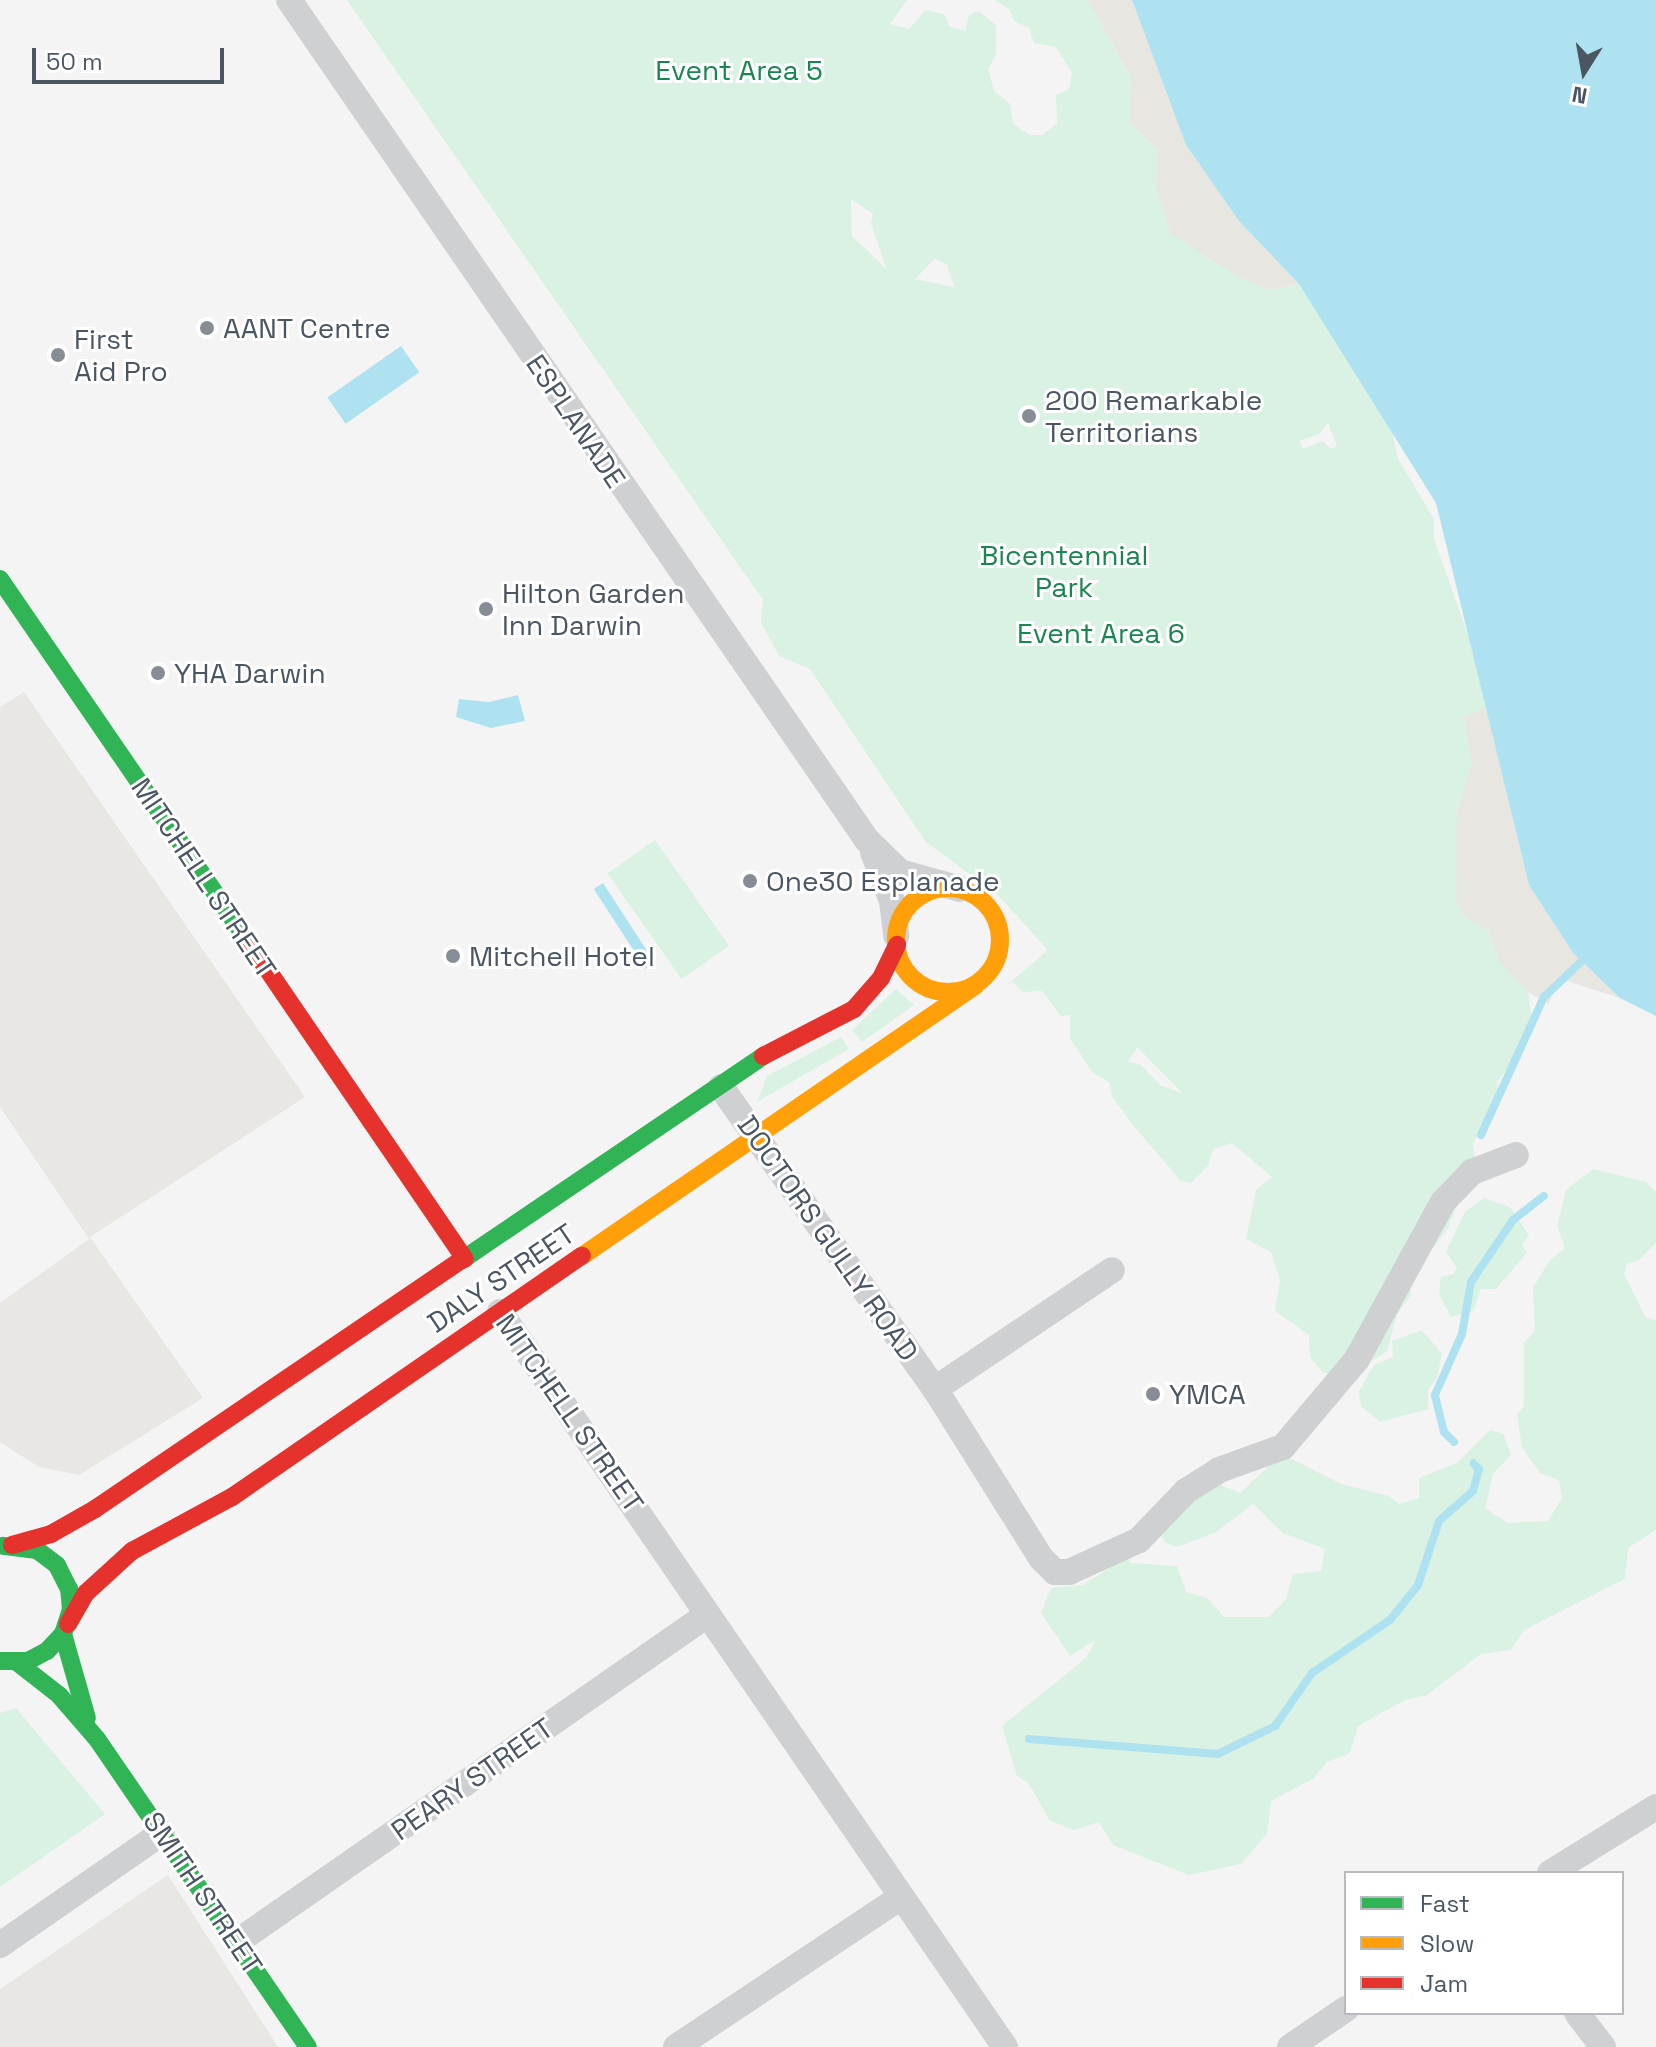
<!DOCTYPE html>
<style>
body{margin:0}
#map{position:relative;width:1656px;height:2047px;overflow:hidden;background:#f4f4f4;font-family:"Space Grotesk",sans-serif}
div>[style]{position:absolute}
.commercial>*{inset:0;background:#e8e7e3}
.green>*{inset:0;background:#d9f2e3;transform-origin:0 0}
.sand>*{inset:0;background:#e7e6e1}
.water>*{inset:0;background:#aee2f0;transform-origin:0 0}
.stream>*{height:8px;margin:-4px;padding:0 4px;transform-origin:4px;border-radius:4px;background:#aee2f0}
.street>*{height:26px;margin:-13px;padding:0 13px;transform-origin:13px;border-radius:13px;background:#ced0d2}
.fast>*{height:18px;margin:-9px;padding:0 9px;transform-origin:9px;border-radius:9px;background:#30b455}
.slow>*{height:18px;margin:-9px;padding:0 9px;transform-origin:9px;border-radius:9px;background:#ff9f0a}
.slow>.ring{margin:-9px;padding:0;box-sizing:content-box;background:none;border:18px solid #ff9f0a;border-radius:50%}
.jam>*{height:18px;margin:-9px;padding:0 9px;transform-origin:9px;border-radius:9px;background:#e5322d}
.dots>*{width:22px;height:22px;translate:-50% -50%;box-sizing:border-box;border:4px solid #fff;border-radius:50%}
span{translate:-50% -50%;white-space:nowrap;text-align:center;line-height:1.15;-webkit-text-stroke:6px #fff;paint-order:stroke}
.park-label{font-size:28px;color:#17864f}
.poi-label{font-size:28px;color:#4a5661}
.left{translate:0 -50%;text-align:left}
.street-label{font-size:28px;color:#4a5661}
.legend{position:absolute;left:1344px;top:1871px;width:280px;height:144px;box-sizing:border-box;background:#fff;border:2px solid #b7bbc0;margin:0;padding:10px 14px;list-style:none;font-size:24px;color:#4a5661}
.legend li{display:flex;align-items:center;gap:16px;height:40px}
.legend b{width:40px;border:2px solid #b7bbc0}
.north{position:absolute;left:1544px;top:32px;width:80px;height:80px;-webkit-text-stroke:6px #fff;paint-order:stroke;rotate:191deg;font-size:22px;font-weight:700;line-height:32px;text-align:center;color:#4a5661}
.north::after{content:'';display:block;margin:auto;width:28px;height:36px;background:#4a5661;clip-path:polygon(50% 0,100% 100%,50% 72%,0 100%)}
.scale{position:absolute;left:32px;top:48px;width:192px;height:36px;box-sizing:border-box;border:4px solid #4a5661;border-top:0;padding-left:10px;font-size:24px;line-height:28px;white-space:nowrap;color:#4a5661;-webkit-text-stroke:6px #fff;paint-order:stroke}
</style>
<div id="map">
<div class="commercial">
<div style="clip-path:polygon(24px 692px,305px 1097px,90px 1237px,203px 1398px,79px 1475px,39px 1467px,0 1442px,0 1303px,89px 1239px,0 1107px,0 707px)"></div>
<div style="clip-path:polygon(168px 1875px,278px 2047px,0 2047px,0 1989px)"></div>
</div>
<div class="green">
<div style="clip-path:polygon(evenodd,347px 0,907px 0,890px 24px,909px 29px,926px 10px,944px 14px,950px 27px,965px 31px,969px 15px,978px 11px,996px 25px,996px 55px,988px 69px,994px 91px,1010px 104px,1013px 124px,1030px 135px,1043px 135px,1057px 123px,1056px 95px,1069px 89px,1072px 73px,1056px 47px,1034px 43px,1029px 28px,1014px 21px,1009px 9px,995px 0,1088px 0,1131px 78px,1129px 122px,1157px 150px,1156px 189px,1271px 290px,1299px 284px,1391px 426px,1398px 459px,1434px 519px,1434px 539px,1469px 638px,1486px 707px,1465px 719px,1472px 763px,1457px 812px,1464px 916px,1488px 931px,1498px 959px,1517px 973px,1528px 992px,1532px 1019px,1520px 1038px,1519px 1053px,1497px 1082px,1498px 1099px,1473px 1143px,1475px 1159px,1448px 1228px,1434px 1247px,1413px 1238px,1407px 1256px,1411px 1295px,1397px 1315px,1387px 1351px,1358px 1370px,1354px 1382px,1322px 1372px,1310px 1357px,1309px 1335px,1275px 1311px,1280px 1280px,1271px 1252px,1246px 1239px,1256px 1190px,1272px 1177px,1232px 1143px,1213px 1149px,1208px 1166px,1191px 1183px,1181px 1181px,1133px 1125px,1112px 1097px,1109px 1082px,1092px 1072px,1070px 1038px,1070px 1015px,1061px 1016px,1042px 991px,1023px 992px,1012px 981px,994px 996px,1048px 950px,998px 895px,926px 842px,810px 669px,779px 656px,761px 623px,763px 600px,347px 0,851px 199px,873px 214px,871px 224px,887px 270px,852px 236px,851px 199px,347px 0,935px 258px,947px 265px,954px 287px,915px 279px,935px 258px,347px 0,1328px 423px,1337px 446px,1331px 449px,1322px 441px,1303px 449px,1299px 441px,1319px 434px,1328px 423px,347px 0,1137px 1047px,1181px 1092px,1181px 1093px,1160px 1085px,1140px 1064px,1128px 1062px,1137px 1047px)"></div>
<div style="left:655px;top:840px;width:129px;height:58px;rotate:55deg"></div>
<div style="clip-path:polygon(896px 989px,914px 1005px,862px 1042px,852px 1030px)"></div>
<div style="clip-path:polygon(841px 1037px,849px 1049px,757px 1102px,767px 1076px)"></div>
<div style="clip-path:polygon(1593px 1169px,1646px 1182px,1656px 1192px,1656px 1243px,1639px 1260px,1627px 1264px,1624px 1274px,1646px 1318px,1656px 1320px,1656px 1530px,1628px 1548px,1625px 1579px,1524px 1630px,1511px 1650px,1481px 1654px,1427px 1695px,1405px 1700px,1358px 1726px,1350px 1753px,1327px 1762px,1313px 1779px,1271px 1801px,1267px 1834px,1241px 1864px,1189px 1875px,1113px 1845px,1099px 1822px,1074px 1830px,1049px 1820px,1030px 1785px,1017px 1776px,1002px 1726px,1086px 1658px,1096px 1640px,1070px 1656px,1041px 1613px,1051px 1588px,1083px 1585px,1128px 1556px,1131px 1563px,1177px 1566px,1186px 1592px,1207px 1598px,1224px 1617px,1269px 1617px,1286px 1599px,1293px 1574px,1321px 1571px,1325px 1549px,1283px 1533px,1253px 1504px,1216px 1532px,1177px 1547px,1166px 1543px,1158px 1532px,1174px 1510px,1216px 1483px,1240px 1493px,1282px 1454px,1341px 1484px,1389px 1496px,1399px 1504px,1419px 1498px,1419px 1478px,1457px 1463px,1490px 1430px,1503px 1434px,1511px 1455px,1493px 1474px,1485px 1508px,1508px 1523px,1548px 1521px,1562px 1498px,1559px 1480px,1540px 1473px,1522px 1448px,1517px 1415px,1524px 1406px,1524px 1343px,1535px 1331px,1533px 1288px,1549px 1261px,1565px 1248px,1557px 1226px,1566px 1190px)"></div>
<div style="clip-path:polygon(1484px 1198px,1510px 1207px,1529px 1235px,1522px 1245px,1527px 1253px,1496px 1289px,1481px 1289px,1473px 1311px,1451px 1317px,1439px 1294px,1441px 1277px,1454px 1274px,1457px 1268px,1446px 1252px,1465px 1212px)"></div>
<div style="clip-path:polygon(1422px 1330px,1442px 1354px,1437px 1378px,1428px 1390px,1428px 1409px,1380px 1422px,1361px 1406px,1359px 1391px,1374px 1365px,1393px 1357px,1392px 1341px)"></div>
<div style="clip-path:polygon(16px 1708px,105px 1814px,0 1887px,0 1713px)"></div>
</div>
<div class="sand">
<div style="clip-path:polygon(1088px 0,1132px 0,1186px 145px,1239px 221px,1299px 284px,1271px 290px,1237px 276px,1171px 234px,1156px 189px,1157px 150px,1129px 122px,1131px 78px)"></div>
<div style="clip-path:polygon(1486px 707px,1529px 885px,1573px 953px,1620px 998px,1567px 981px,1555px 989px,1549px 1004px,1528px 992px,1498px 959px,1488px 931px,1464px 916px,1456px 900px,1457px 812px,1472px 763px,1464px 718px)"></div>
</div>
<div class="water">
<div style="clip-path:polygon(1132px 0,1656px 0,1656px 1016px,1620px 998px,1573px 953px,1529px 885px,1436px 503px,1299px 284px,1239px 221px,1186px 145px)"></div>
<div style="left:401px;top:346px;width:32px;height:90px;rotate:55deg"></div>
<div style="clip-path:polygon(518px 695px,525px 721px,491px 728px,456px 717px,459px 699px,489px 702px)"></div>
<div style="left:603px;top:883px;width:95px;height:11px;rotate:57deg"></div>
</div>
<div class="stream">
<div style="left:1481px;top:1135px;width:152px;rotate:-65.5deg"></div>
<div style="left:1544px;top:997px;width:52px;rotate:-43.5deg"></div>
<div style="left:1454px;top:1442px;width:14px;rotate:-135deg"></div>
<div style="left:1444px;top:1432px;width:38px;rotate:-104deg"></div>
<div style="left:1435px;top:1395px;width:67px;rotate:-66.1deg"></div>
<div style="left:1462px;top:1334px;width:53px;rotate:-80.2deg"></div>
<div style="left:1471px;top:1282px;width:75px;rotate:-55.9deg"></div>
<div style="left:1513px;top:1220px;width:39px;rotate:-38deg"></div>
<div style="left:1029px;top:1739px;width:190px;rotate:4.5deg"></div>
<div style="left:1218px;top:1754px;width:64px;rotate:-26.2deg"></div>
<div style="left:1275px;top:1726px;width:65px;rotate:-55.1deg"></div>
<div style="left:1312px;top:1673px;width:94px;rotate:-34.2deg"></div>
<div style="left:1390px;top:1620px;width:45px;rotate:-51.3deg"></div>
<div style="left:1418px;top:1585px;width:67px;rotate:-71.8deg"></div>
<div style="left:1439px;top:1521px;width:45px;rotate:-41.4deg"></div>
<div style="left:1473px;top:1491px;width:23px;rotate:-75deg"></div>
<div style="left:1479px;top:1469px;width:8px;rotate:-135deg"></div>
</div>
<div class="street">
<div style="left:289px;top:0;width:1020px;rotate:55.47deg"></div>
<div style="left:867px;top:840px;width:46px;rotate:44.1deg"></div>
<div style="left:900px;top:872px;width:62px;rotate:15.8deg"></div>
<div style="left:873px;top:852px;width:53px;rotate:68.8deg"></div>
<div style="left:892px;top:901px;width:35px;rotate:83deg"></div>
<div style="left:721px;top:1087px;width:370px;rotate:54.7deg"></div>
<div style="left:935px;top:1389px;width:199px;rotate:57.9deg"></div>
<div style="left:1041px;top:1558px;width:20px;rotate:45deg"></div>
<div style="left:1055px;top:1572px;width:14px"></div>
<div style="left:1069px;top:1572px;width:77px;rotate:-24.6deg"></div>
<div style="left:1139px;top:1540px;width:68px;rotate:-46.2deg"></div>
<div style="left:1186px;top:1491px;width:39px;rotate:-32deg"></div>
<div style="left:1219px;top:1470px;width:68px;rotate:-19.8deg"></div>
<div style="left:1283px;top:1447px;width:115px;rotate:-49.9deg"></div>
<div style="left:1357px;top:1359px;width:179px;rotate:-61.3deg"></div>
<div style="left:1443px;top:1202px;width:42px;rotate:-46deg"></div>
<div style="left:1472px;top:1172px;width:47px;rotate:-21.1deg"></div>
<div style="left:500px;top:1312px;width:892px;rotate:55.51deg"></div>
<div style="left:935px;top:1389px;width:213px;rotate:-33.9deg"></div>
<div style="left:1550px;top:1873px;width:125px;rotate:-31.9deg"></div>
<div style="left:237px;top:1942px;width:573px;rotate:-34.83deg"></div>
<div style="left:0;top:1945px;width:197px;rotate:-34.7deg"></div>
<div style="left:1577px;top:2013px;width:43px;rotate:52.6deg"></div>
<div style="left:676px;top:2047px;width:270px;rotate:-33.7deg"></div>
<div style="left:1290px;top:2047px;width:68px;rotate:-34.2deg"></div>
</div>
<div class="fast">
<div style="left:0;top:579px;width:442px;rotate:55.6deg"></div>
<div style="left:462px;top:1260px;width:364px;rotate:-34.1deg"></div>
<div style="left:63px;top:1634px;width:87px;rotate:74.1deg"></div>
<div style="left:0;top:1661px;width:28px"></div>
<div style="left:28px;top:1661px;width:21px;rotate:-28deg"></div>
<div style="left:47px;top:1651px;width:23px;rotate:-47deg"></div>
<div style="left:63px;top:1634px;width:25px;rotate:-72deg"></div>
<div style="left:71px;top:1610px;width:21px;rotate:-95deg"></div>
<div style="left:69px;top:1589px;width:27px;rotate:-117deg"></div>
<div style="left:57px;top:1565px;width:25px;rotate:-143deg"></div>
<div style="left:37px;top:1550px;width:34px;rotate:-173deg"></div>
<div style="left:18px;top:1663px;width:52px;rotate:38deg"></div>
<div style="left:59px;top:1695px;width:58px;rotate:49.2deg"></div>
<div style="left:97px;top:1739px;width:373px;rotate:55.6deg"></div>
</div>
<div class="slow">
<div class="ring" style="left:896px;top:888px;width:86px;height:86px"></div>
<div style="left:582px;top:1256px;width:477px;rotate:-34.5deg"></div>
</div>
<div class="jam">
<div style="left:250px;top:944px;width:381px;rotate:55.7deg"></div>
<div style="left:763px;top:1056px;width:102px;rotate:-27.3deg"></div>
<div style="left:854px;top:1009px;width:41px;rotate:-48.9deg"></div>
<div style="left:881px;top:978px;width:37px;rotate:-64deg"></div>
<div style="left:12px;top:1545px;width:41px;rotate:-15.8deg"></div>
<div style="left:51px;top:1534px;width:51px;rotate:-29.6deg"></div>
<div style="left:95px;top:1509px;width:443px;rotate:-34.2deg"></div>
<div style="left:68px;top:1624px;width:36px;rotate:-60deg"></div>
<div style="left:86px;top:1593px;width:62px;rotate:-42.4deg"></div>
<div style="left:132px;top:1551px;width:114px;rotate:-28.4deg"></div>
<div style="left:232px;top:1497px;width:425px;rotate:-34.6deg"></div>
</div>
<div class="dots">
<div style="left:207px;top:328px;background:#868d94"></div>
<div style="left:58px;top:355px;background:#868d94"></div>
<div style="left:1029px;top:416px;background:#868d94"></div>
<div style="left:486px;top:609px;background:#868d94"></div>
<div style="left:158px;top:673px;background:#868d94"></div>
<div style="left:750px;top:881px;background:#868d94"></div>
<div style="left:453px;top:956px;background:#868d94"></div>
<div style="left:1153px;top:1394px;background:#868d94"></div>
</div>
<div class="park-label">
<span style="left:739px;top:70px">Event Area 5</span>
<span style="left:1064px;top:571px">Bicentennial<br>Park</span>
<span style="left:1101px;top:633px">Event Area 6</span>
</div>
<div class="poi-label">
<span class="left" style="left:223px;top:328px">AANT Centre</span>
<span class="left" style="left:74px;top:355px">First<br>Aid Pro</span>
<span class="left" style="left:1045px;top:416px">200 Remarkable<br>Territorians</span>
<span class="left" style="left:502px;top:609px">Hilton Garden<br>Inn Darwin</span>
<span class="left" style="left:174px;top:673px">YHA Darwin</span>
<span class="left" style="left:766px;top:881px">One30 Esplanade</span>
<span class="left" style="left:469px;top:956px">Mitchell Hotel</span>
<span class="left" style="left:1169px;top:1394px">YMCA</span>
</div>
<div class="street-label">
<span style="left:576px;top:421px;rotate:56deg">ESPLANADE</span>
<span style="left:204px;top:878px;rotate:56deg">MITCHELL STREET</span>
<span style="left:828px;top:1238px;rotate:55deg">DOCTORS GULLY ROAD</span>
<span style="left:501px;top:1278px;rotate:-34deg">DALY STREET</span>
<span style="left:570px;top:1413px;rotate:55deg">MITCHELL STREET</span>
<span style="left:472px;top:1779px;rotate:-35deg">PEARY STREET</span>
<span style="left:203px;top:1893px;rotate:56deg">SMITH STREET</span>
</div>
<ul class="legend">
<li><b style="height:10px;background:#30b455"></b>Fast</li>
<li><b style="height:10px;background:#ff9f0a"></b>Slow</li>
<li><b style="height:10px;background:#e5322d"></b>Jam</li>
</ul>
<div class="north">N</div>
<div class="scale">50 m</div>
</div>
